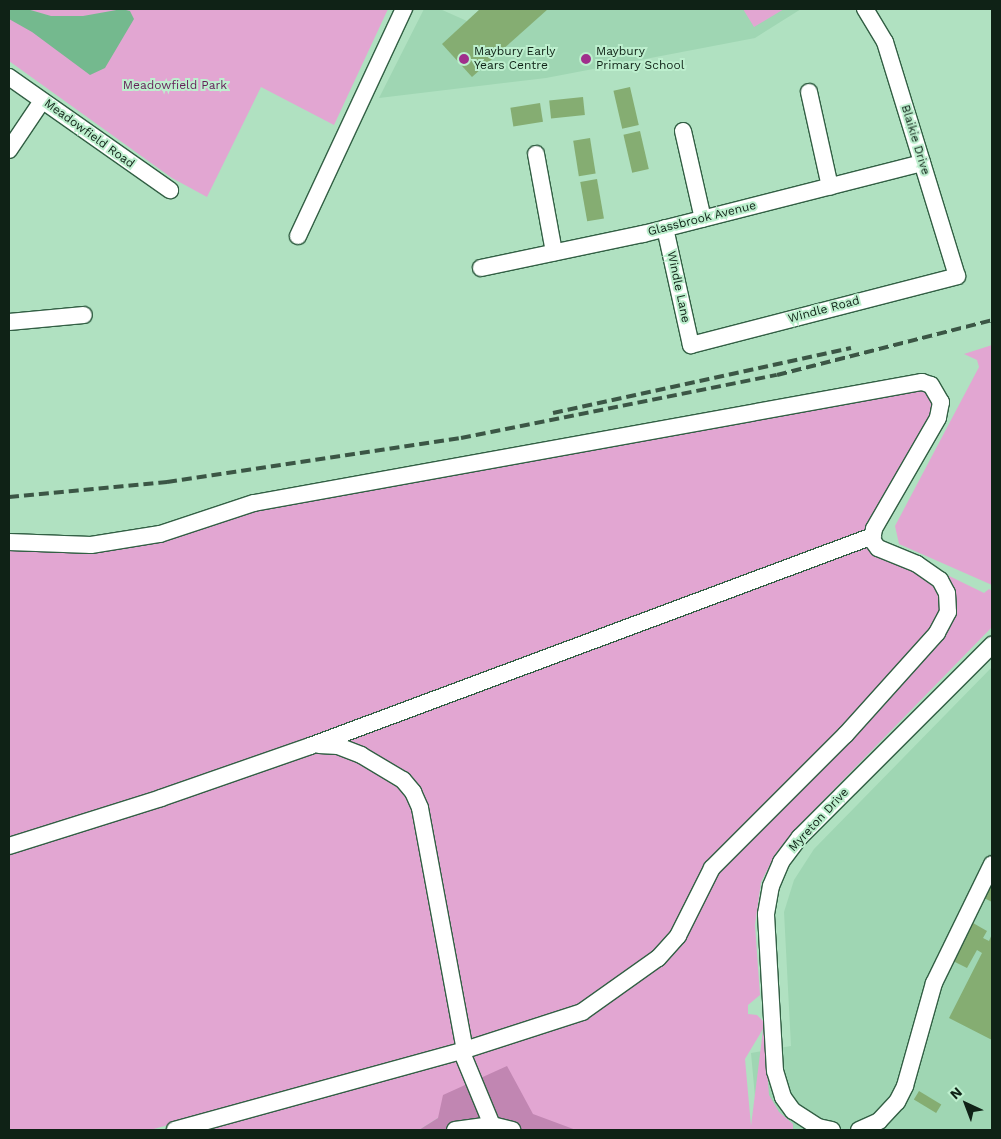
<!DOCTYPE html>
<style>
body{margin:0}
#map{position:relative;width:1001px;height:1139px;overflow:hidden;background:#b0e1c1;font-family:"Work Sans",sans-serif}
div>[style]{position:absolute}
.built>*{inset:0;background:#9fd6b3}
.green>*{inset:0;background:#e2a6d2}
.forest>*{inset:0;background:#c186b2}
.water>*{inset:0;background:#74b98e}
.building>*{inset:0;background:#85ad72;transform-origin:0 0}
.roads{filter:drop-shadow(1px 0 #325f44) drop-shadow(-1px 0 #325f44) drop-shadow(0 1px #325f44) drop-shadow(0 -1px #325f44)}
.minor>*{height:16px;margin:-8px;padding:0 8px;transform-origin:8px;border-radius:8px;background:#fff}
.rail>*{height:4px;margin-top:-2px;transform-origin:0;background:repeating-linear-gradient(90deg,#3b5645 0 10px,transparent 0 15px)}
.dots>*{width:14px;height:14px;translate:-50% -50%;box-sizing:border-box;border:2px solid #bdefce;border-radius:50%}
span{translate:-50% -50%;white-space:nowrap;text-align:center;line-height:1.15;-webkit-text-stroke:4px #bdefce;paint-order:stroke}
.poi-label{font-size:12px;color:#0f2216}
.left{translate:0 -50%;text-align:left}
.park-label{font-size:12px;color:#651f58}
.street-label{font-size:12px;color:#0f2216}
.frame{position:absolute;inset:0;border:10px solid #0f2216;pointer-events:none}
.north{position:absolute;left:941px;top:1079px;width:50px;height:50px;-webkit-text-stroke:4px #bdefce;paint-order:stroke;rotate:317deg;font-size:14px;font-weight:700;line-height:20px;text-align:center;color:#0f2216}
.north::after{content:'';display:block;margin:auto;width:18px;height:22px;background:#0f2216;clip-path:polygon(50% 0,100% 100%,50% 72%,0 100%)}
</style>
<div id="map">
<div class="built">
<div style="clip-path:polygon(424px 9px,440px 9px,467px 21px,480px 9px,801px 9px,755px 38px,546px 78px,379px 98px)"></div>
<div style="clip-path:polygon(992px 667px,992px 1130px,758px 1130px,751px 1053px,791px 1046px,784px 912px,794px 880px,814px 849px)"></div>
</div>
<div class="green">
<div style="clip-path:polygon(9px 9px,388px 9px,334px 125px,261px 87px,207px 197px,172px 178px,9px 61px)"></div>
<div style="clip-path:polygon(743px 9px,784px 9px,754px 27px)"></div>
<div style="clip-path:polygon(992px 345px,992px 585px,899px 544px,895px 526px,979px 367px,977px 360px,964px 354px)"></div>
<div style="clip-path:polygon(919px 388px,933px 394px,935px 416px,865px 537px,939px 584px,943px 607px,938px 627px,711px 864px,672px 937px,606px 993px,529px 1026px,150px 1130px,9px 1130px,9px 547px,110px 550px,148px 544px,175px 538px,271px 501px,603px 449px)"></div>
<div style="clip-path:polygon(evenodd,937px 570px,984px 593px,989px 589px,992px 591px,992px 627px,799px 825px,776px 853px,761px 882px,755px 925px,760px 995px,748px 1005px,748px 1014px,757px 1015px,763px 1021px,769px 1095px,779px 1112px,793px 1124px,793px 1130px,512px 1130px,438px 1118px,419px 1130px,187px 1130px,589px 1018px,657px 969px,714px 873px,956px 603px,951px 583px,937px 570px,763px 1029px,763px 1030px,751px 1126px,745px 1059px,763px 1029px)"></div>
</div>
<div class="forest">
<div style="clip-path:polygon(507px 1066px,533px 1114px,576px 1130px,419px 1130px,438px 1118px,443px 1095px)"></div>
</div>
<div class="water">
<div style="clip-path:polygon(9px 9px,27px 9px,51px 16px,83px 16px,122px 9px,130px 11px,134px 19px,105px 68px,90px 75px,32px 32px,9px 19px)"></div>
</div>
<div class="building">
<div style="clip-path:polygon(480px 9px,548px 9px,472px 77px,442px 44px)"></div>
<div style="left:630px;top:87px;width:39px;height:17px;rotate:77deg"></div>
<div style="left:583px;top:97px;width:18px;height:34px;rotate:84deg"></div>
<div style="left:540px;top:103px;width:19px;height:30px;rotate:81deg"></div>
<div style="left:640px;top:131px;width:39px;height:17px;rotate:77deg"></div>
<div style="left:590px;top:138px;width:36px;height:17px;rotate:81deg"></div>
<div style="left:597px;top:179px;width:40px;height:17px;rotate:80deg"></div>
<div style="clip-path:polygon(992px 881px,992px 902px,984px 898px)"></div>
<div style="clip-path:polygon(973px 923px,987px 931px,983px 938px,989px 941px,992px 934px,992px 1040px,949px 1018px,982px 953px,977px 950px,967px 968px,953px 961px)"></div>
<div style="left:919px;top:1091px;width:26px;height:10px;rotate:31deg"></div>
</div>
<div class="roads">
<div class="minor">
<div style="left:9px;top:77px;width:197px;rotate:35.1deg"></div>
<div style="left:809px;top:92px;width:97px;rotate:77.5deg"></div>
<div style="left:683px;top:131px;width:90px;rotate:77.2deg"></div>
<div style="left:9px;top:150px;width:59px;rotate:-56deg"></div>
<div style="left:536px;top:154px;width:100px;rotate:79.6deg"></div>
<div style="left:665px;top:228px;width:120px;rotate:77.5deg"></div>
<div style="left:691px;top:345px;width:275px;rotate:-14.5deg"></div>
<div style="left:957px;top:276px;width:245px;rotate:-107.1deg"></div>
<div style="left:885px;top:42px;width:39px;rotate:-121deg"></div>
<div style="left:298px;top:236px;width:251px;rotate:-65deg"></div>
<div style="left:481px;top:268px;width:166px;rotate:-11.9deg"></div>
<div style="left:643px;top:234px;width:288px;rotate:-14.3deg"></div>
<div style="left:9px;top:322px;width:75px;rotate:-5.3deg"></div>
<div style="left:9px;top:542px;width:82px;rotate:2.1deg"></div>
<div style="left:91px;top:545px;width:70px;rotate:-9.1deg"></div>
<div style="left:160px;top:534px;width:99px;rotate:-18.3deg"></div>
<div style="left:254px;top:503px;width:679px;rotate:-10.27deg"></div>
<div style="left:922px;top:382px;width:9px;rotate:18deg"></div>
<div style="left:931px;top:385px;width:20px;rotate:60deg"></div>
<div style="left:941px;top:402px;width:16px;rotate:101deg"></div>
<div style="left:938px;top:418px;width:128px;rotate:120deg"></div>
<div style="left:874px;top:529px;width:11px;rotate:100deg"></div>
<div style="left:872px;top:540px;width:10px;rotate:53deg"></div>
<div style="left:878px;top:548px;width:42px;rotate:22.3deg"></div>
<div style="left:917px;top:564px;width:28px;rotate:35deg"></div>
<div style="left:940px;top:580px;width:15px;rotate:62deg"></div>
<div style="left:947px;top:593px;width:19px;rotate:87deg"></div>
<div style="left:948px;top:612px;width:24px;rotate:118deg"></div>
<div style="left:937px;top:633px;width:137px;rotate:132deg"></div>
<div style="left:845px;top:735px;width:188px;rotate:135deg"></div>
<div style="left:712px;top:868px;width:76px;rotate:116.6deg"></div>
<div style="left:678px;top:936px;width:30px;rotate:132deg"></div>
<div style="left:658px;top:958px;width:93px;rotate:144.6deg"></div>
<div style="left:582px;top:1012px;width:123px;rotate:162deg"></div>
<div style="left:465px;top:1050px;width:301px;rotate:164.6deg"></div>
<div style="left:319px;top:745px;width:19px;rotate:3deg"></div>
<div style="left:338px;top:746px;width:25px;rotate:21deg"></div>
<div style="left:361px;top:755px;width:49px;rotate:30.8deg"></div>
<div style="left:403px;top:780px;width:16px;rotate:50deg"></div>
<div style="left:413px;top:792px;width:17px;rotate:66deg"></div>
<div style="left:420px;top:808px;width:246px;rotate:79.5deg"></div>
<div style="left:9px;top:846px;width:159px;rotate:-17.5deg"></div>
<div style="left:161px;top:798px;width:158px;rotate:-19.2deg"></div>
<div style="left:310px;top:746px;width:601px;rotate:-20.46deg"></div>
<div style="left:463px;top:1055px;width:76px;rotate:67.5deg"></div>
<div style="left:455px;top:1130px;width:37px;rotate:-8deg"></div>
<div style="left:492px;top:1125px;width:21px;rotate:14deg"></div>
<div style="left:832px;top:1130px;width:14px;rotate:-168deg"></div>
<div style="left:818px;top:1127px;width:30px;rotate:-147deg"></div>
<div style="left:793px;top:1111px;width:17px;rotate:-126deg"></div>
<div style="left:783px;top:1097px;width:27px;rotate:-107deg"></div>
<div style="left:775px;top:1071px;width:157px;rotate:-93.3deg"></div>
<div style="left:766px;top:914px;width:28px;rotate:-80deg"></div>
<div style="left:771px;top:886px;width:26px;rotate:-67deg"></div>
<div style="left:781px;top:862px;width:31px;rotate:-53deg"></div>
<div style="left:800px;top:837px;width:272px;rotate:-45deg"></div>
<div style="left:859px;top:1130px;width:22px;rotate:-24deg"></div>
<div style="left:879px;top:1121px;width:26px;rotate:-47deg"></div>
<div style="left:897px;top:1102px;width:18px;rotate:-63deg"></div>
<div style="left:905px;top:1086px;width:107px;rotate:-74.3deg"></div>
<div style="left:934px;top:983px;width:132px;rotate:-64deg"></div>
</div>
</div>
<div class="rail">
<div style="left:553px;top:413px;width:305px;rotate:-12.3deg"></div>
<div style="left:9px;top:497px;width:159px;rotate:-5.4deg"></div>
<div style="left:167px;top:482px;width:297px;rotate:-8.5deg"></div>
<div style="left:461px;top:438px;width:322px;rotate:-11.3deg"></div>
<div style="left:777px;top:375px;width:222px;rotate:-14.3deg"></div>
</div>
<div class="dots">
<div style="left:464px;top:59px;background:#a02f8c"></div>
<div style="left:586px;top:59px;background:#a02f8c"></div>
</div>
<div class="poi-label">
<span class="left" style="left:474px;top:59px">Maybury Early<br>Years Centre</span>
<span class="left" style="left:596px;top:59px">Maybury<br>Primary School</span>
</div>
<div class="park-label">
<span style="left:175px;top:86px">Meadowfield Park</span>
</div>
<div class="street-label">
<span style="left:89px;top:134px;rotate:36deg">Meadowfield Road</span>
<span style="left:915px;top:140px;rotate:73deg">Blaikie Drive</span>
<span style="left:702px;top:219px;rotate:-14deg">Glassbrook Avenue</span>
<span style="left:678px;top:287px;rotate:78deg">Windle Lane</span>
<span style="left:824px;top:310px;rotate:-15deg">Windle Road</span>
<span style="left:819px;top:820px;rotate:-47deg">Myreton Drive</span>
</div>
<div class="frame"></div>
<div class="north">N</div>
</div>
